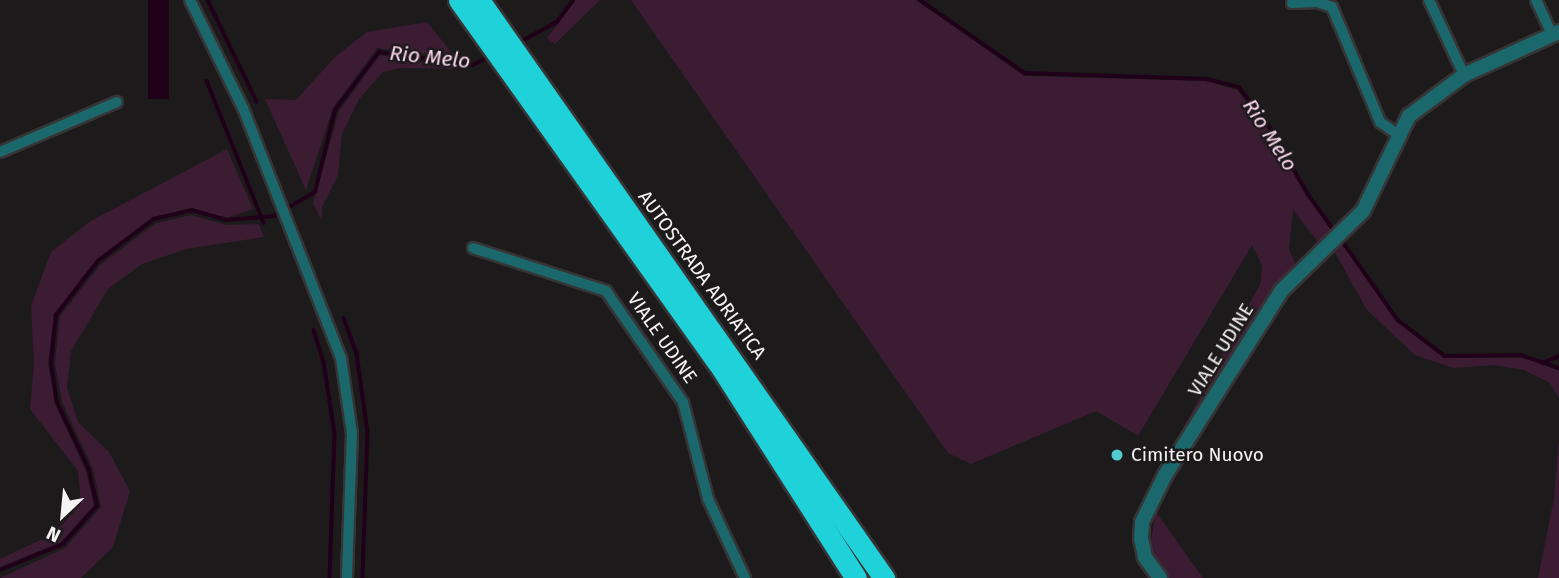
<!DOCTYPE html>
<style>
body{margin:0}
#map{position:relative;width:1559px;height:578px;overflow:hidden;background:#1d1a1c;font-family:"Fira Sans",sans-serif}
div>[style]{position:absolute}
.green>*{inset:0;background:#3c1c33}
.water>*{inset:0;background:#200018;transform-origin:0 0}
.stream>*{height:3.5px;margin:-1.75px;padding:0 1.75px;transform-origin:1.75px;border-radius:1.75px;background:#200018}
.roads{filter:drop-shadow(2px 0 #373436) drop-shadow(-2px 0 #373436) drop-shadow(0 2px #373436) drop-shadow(0 -2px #373436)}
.minor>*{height:10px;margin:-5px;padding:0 5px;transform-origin:5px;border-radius:5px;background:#1a686c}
.tertiary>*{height:14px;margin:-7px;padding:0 7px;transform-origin:7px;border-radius:7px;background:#1a686c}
.motorway>*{height:21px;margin:-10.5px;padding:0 10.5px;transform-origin:10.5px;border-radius:10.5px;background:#1fd1d8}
.dots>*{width:19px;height:19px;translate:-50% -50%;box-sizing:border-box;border:4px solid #1d1a1c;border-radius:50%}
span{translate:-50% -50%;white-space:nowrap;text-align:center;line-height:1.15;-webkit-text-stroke:5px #1d1a1c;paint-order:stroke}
.street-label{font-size:19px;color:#f5f3f4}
.poi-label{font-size:19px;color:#f5f3f4}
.left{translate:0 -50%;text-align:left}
.water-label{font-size:21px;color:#fcd7ef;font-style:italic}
.north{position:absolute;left:28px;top:480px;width:70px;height:70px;-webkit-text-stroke:5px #1d1a1c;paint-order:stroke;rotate:206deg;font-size:19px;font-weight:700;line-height:28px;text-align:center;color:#f5f3f4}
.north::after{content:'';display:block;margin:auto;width:24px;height:32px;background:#f5f3f4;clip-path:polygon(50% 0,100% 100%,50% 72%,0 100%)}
</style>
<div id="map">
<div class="green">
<div style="clip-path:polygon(576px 0,600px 0,555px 44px,547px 38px)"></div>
<div style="clip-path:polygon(631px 0,916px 0,1024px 76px,1206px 81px,1237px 90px,1267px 128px,1332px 231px,1318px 242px,1293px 210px,1289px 249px,1295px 263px,1169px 455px,1261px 282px,1262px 265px,1252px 245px,1138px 436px,1096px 411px,971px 464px,948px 453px)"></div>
<div style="clip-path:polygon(427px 22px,456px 58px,377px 48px,333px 108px,306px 190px,265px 99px,296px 100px,336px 56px,367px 32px)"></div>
<div style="clip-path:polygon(380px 55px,464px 69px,401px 68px,383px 72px,359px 99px,342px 134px,338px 175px,322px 207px,322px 221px,313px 203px,339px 111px)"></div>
<div style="clip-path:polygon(227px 149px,253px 209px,226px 218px,191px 208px,153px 217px,97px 259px,54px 314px,48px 363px,55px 404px,86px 471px,94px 505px,61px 542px,0 567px,0 559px,53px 534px,81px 504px,78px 471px,30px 409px,34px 363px,31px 306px,51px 252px,89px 222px)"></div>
<div style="clip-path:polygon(191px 215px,227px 225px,259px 224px,264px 237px,186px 249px,142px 264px,108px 289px,71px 351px,67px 388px,78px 422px,109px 452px,130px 491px,113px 547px,81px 578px,0 578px,65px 548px,101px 507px,93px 469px,62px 402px,55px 363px,60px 316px,101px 264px,156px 223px)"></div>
<div style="clip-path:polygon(1340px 240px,1396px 321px,1444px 358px,1521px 358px,1542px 363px,1559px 371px,1559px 398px,1550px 383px,1524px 370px,1494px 365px,1454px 368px,1415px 355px,1367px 310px,1332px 247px)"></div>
<div style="clip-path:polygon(1559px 438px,1559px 578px,1538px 578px,1554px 498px)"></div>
<div style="clip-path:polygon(1156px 512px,1203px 578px,1167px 578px,1162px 573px,1150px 546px)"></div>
</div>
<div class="water">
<div style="left:148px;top:0;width:21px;height:99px"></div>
</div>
<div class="stream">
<div style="left:208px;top:0;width:113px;rotate:64.3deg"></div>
<div style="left:920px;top:0;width:128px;rotate:34.8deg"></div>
<div style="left:1025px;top:73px;width:182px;rotate:1.9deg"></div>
<div style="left:1207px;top:79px;width:33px;rotate:14deg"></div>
<div style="left:1239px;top:87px;width:49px;rotate:52.4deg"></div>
<div style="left:1269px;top:126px;width:78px;rotate:60.2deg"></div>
<div style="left:1308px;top:194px;width:48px;rotate:54.3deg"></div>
<div style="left:518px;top:43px;width:44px;rotate:-28.3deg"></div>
<div style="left:557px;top:22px;width:27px;rotate:-54deg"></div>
<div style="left:207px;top:81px;width:153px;rotate:68.1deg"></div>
<div style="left:1341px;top:239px;width:99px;rotate:54.9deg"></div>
<div style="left:1398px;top:320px;width:59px;rotate:37.5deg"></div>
<div style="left:1445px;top:356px;width:76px;rotate:-0.8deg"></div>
<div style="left:1521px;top:355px;width:40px;rotate:18.9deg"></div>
<div style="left:344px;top:318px;width:38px;rotate:70deg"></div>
<div style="left:357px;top:354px;width:79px;rotate:82deg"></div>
<div style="left:368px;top:432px;width:146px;rotate:92deg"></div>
<div style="left:314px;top:330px;width:34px;rotate:73deg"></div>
<div style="left:324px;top:362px;width:73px;rotate:81.3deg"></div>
<div style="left:335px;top:434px;width:144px;rotate:92deg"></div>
<div style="left:1542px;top:363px;width:18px;rotate:-22deg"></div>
<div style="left:0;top:570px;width:68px;rotate:-22.4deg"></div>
<div style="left:63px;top:544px;width:51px;rotate:-48.2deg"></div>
<div style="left:97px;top:506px;width:37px;rotate:-103deg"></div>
<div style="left:89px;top:470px;width:74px;rotate:-115.5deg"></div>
<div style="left:57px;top:403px;width:40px;rotate:-98.5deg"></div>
<div style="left:51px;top:363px;width:48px;rotate:-84.1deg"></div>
<div style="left:56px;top:315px;width:68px;rotate:-52.1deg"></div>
<div style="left:98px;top:261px;width:70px;rotate:-36.9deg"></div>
<div style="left:154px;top:219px;width:39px;rotate:-13deg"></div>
<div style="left:192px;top:210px;width:35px;rotate:16deg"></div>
<div style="left:226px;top:220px;width:48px;rotate:-4.8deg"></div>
<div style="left:274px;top:216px;width:48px;rotate:-30.3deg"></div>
<div style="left:315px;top:192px;width:84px;rotate:-76.3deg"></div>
<div style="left:335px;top:110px;width:73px;rotate:-52.8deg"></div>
<div style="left:379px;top:52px;width:95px;rotate:7.9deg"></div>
<div style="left:473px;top:65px;width:18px;rotate:-27deg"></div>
</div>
<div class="roads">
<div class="minor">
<div style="left:190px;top:0;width:120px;rotate:63.9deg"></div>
<div style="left:243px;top:108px;width:269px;rotate:68.6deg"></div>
<div style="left:341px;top:358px;width:76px;rotate:81.7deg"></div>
<div style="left:352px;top:433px;width:145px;rotate:92deg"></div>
<div style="left:1429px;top:0;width:83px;rotate:65deg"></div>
<div style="left:1536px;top:0;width:38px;rotate:65deg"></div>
<div style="left:1292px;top:3px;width:25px;rotate:-2deg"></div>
<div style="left:1317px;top:2px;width:16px;rotate:18deg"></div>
<div style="left:1332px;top:7px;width:125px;rotate:67.3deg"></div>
<div style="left:1380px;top:122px;width:21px;rotate:35deg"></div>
<div style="left:0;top:152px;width:127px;rotate:-23.1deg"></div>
<div style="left:473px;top:248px;width:140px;rotate:17.9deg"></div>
<div style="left:606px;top:291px;width:135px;rotate:55.3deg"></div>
<div style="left:683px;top:402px;width:100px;rotate:75.5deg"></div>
<div style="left:708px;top:499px;width:87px;rotate:64.9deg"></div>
</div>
<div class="tertiary">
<div style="left:1160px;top:578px;width:26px;rotate:-126deg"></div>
<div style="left:1145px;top:557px;width:19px;rotate:-102deg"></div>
<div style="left:1141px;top:538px;width:16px;rotate:-86deg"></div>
<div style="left:1142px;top:522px;width:52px;rotate:-63.9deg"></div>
<div style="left:1165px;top:475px;width:219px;rotate:-57.7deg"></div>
<div style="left:1282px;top:290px;width:113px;rotate:-44.3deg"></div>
<div style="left:1363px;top:211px;width:106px;rotate:-64.2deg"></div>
<div style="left:1409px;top:116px;width:69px;rotate:-36.7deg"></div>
<div style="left:1464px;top:75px;width:104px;rotate:-24.4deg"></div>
</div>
<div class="motorway">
<div style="left:459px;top:0;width:447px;rotate:54.5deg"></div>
<div style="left:719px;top:364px;width:254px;rotate:57.4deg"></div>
<div style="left:479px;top:0;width:706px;rotate:54.98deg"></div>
</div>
</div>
<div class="dots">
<div style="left:1117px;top:455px;background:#51ccd2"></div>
</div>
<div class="street-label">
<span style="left:702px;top:275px;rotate:54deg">AUTOSTRADA ADRIATICA</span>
<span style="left:662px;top:338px;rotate:55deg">VIALE UDINE</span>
<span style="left:1221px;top:350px;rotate:-58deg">VIALE UDINE</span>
</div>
<div class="poi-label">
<span class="left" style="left:1131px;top:455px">Cimitero Nuovo</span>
</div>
<div class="water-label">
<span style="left:430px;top:57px;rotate:6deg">Rio Melo</span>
<span style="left:1270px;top:135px;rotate:57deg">Rio Melo</span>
</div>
<div class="north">N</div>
</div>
